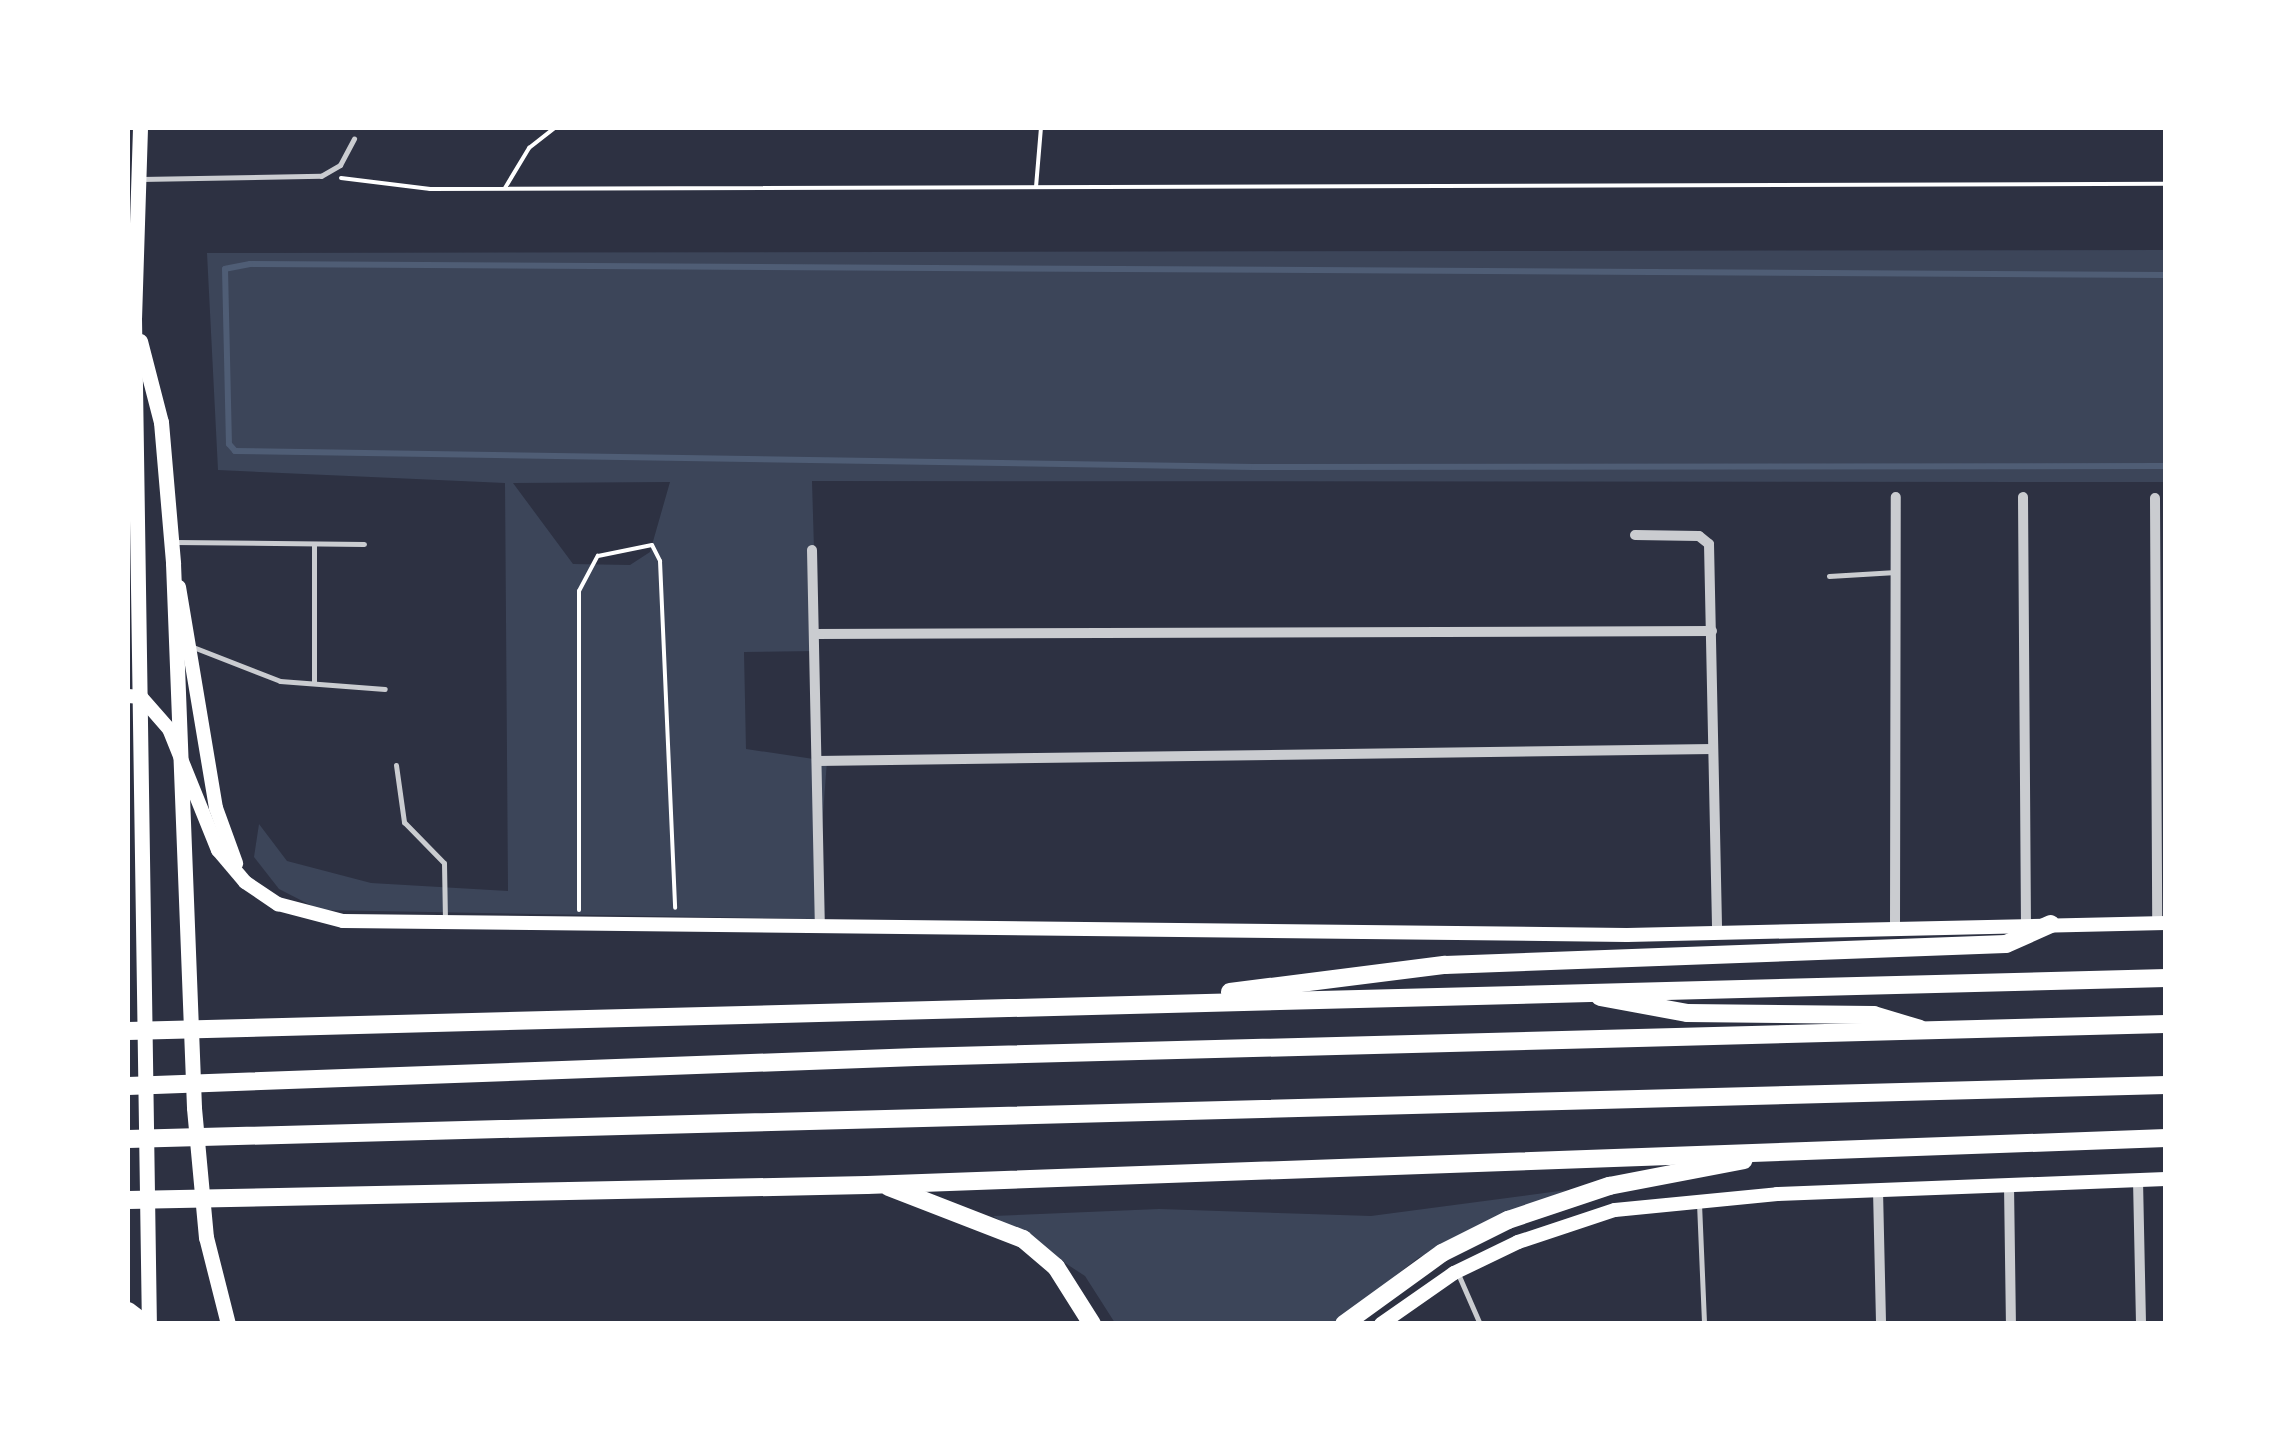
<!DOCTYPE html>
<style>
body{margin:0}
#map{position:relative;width:2293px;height:1451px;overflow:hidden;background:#2d3142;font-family:Bitter,serif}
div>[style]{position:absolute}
.green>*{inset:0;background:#3c4559}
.stream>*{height:6px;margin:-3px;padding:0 3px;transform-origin:3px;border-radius:3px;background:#4f5d75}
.path>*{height:4px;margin:-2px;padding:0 2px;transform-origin:2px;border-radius:2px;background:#fff}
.service>*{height:5px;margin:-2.5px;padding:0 2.5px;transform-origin:2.5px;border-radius:2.5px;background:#caccd0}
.minor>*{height:10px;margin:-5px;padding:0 5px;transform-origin:5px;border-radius:5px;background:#caccd0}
.secondary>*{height:14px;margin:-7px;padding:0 7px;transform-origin:7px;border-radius:7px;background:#fff}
.primary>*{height:15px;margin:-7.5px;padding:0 7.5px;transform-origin:7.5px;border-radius:7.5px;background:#fff}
.motorway>*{height:18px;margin:-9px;padding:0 9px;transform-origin:9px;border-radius:9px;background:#fff}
span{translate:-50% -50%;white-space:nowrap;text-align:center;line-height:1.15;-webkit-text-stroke:9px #fff;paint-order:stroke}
.frame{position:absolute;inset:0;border:130px solid #fff;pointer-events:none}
</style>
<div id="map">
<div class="green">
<div style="clip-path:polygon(evenodd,2165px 250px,2165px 482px,812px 481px,817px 651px,744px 652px,746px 749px,827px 761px,815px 919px,320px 910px,279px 889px,254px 857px,259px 824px,287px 861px,371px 883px,508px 891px,505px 483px,218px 470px,207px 253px,2165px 250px,670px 482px,650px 552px,630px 565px,573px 564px,513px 483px,670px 482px)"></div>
<div style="clip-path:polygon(1567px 1190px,1418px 1258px,1334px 1324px,1115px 1323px,1085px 1276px,993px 1216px,1159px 1209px,1371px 1216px)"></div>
</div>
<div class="stream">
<div style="left:2166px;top:275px;width:1916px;rotate:-179.67deg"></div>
<div style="left:250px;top:264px;width:25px;rotate:169deg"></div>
<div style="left:225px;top:269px;width:175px;rotate:88.7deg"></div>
<div style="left:229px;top:444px;width:9px;rotate:49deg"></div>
<div style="left:235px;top:451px;width:1019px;rotate:0.9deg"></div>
<div style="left:1254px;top:467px;width:912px;rotate:-0.06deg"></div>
</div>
<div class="path">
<div style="left:341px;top:178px;width:90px;rotate:7deg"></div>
<div style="left:430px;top:189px;width:1736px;rotate:-0.17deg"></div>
<div style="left:1036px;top:187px;width:59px;rotate:-85.2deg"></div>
<div style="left:505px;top:188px;width:47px;rotate:-59deg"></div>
<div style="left:529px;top:148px;width:33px;rotate:-38deg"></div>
<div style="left:579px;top:910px;width:319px;rotate:-90deg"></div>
<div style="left:579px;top:591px;width:40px;rotate:-62deg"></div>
<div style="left:598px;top:556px;width:55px;rotate:-11.5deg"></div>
<div style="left:652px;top:545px;width:18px;rotate:63deg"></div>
<div style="left:660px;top:561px;width:347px;rotate:87.5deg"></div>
</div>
<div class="service">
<div style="left:141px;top:179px;width:180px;rotate:-1deg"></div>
<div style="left:321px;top:176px;width:22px;rotate:-30deg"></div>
<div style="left:340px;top:165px;width:30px;rotate:-62deg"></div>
<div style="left:174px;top:542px;width:190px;rotate:0.6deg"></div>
<div style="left:314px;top:545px;width:137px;rotate:90deg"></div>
<div style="left:1829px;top:576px;width:67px;rotate:-3.4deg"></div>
<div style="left:193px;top:647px;width:93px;rotate:21.3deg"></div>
<div style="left:280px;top:681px;width:105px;rotate:4.4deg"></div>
<div style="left:396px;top:765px;width:58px;rotate:82deg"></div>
<div style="left:404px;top:822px;width:57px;rotate:45.7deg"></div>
<div style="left:444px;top:863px;width:57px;rotate:89deg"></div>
<div style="left:1699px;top:1203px;width:121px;rotate:87.6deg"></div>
<div style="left:1459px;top:1276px;width:52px;rotate:66.4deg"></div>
</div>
<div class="minor">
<div style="left:2023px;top:497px;width:428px;rotate:89.6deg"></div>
<div style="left:2155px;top:498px;width:425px;rotate:89.7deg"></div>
<div style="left:1635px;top:535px;width:64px;rotate:0.9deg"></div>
<div style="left:1699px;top:536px;width:13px;rotate:39deg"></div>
<div style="left:1709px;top:544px;width:390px;rotate:88.8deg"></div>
<div style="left:812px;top:550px;width:377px;rotate:88.8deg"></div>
<div style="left:814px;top:634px;width:898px;rotate:-0.19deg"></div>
<div style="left:817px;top:761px;width:896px;rotate:-0.77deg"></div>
<div style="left:1895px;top:928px;width:431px;rotate:-89.9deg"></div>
<div style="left:2138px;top:1180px;width:144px;rotate:88.8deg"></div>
<div style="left:2009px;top:1185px;width:139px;rotate:89.2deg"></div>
<div style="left:1878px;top:1190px;width:134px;rotate:88.7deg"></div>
</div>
<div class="secondary">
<div style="left:179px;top:587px;width:224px;rotate:80.5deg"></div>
<div style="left:216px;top:808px;width:59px;rotate:70deg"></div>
<div style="left:128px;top:696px;width:13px;rotate:4deg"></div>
<div style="left:141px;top:697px;width:43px;rotate:48.8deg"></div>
<div style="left:169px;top:729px;width:131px;rotate:68deg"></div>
<div style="left:218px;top:850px;width:42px;rotate:49.8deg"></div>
<div style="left:245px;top:882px;width:40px;rotate:34deg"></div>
<div style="left:278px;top:904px;width:67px;rotate:14.7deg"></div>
<div style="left:343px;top:921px;width:1284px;rotate:0.62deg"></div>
<div style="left:1627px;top:935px;width:539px;rotate:-1.28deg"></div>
<div style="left:1381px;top:1324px;width:89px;rotate:-34.9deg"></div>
<div style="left:1454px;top:1273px;width:71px;rotate:-25.8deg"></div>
<div style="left:1518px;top:1242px;width:102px;rotate:-18.3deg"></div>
<div style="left:1615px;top:1210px;width:163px;rotate:-5.6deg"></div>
<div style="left:1777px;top:1194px;width:389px;rotate:-2.2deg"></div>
</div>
<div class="primary">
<div style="left:140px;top:128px;width:190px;rotate:91.8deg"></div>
<div style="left:134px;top:318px;width:1006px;rotate:89.15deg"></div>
<div style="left:140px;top:341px;width:84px;rotate:75.5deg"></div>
<div style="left:161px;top:422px;width:142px;rotate:85.1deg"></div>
<div style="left:173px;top:563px;width:545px;rotate:87.79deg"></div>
<div style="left:194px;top:1108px;width:130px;rotate:84.7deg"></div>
<div style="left:206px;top:1237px;width:90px;rotate:75.8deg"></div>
</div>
<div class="motorway">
<div style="left:1230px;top:992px;width:217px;rotate:-7.2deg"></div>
<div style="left:1445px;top:965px;width:561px;rotate:-2.14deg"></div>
<div style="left:2006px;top:944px;width:49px;rotate:-24deg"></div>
<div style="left:1600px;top:997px;width:88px;rotate:10.4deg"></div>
<div style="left:1687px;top:1013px;width:187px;rotate:0.6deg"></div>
<div style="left:1874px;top:1015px;width:48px;rotate:16.9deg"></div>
<div style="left:128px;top:1031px;width:2039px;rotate:-1.49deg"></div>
<div style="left:128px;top:1086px;width:789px;rotate:-2.11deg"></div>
<div style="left:916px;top:1057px;width:1250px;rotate:-1.51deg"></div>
<div style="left:128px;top:1139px;width:2039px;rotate:-1.52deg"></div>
<div style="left:889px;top:1187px;width:144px;rotate:21.2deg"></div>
<div style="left:1023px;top:1239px;width:43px;rotate:40.3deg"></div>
<div style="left:1056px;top:1267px;width:67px;rotate:57.7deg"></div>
<div style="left:128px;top:1200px;width:739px;rotate:-1.16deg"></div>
<div style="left:867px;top:1185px;width:1300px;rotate:-2.07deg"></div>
<div style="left:128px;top:1311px;width:21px;rotate:37deg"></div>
<div style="left:1344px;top:1324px;width:121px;rotate:-35.9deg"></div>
<div style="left:1442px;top:1253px;width:74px;rotate:-26.6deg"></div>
<div style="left:1508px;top:1220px;width:107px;rotate:-18.6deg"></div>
<div style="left:1609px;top:1186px;width:137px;rotate:-10.9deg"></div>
</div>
<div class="frame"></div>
</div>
